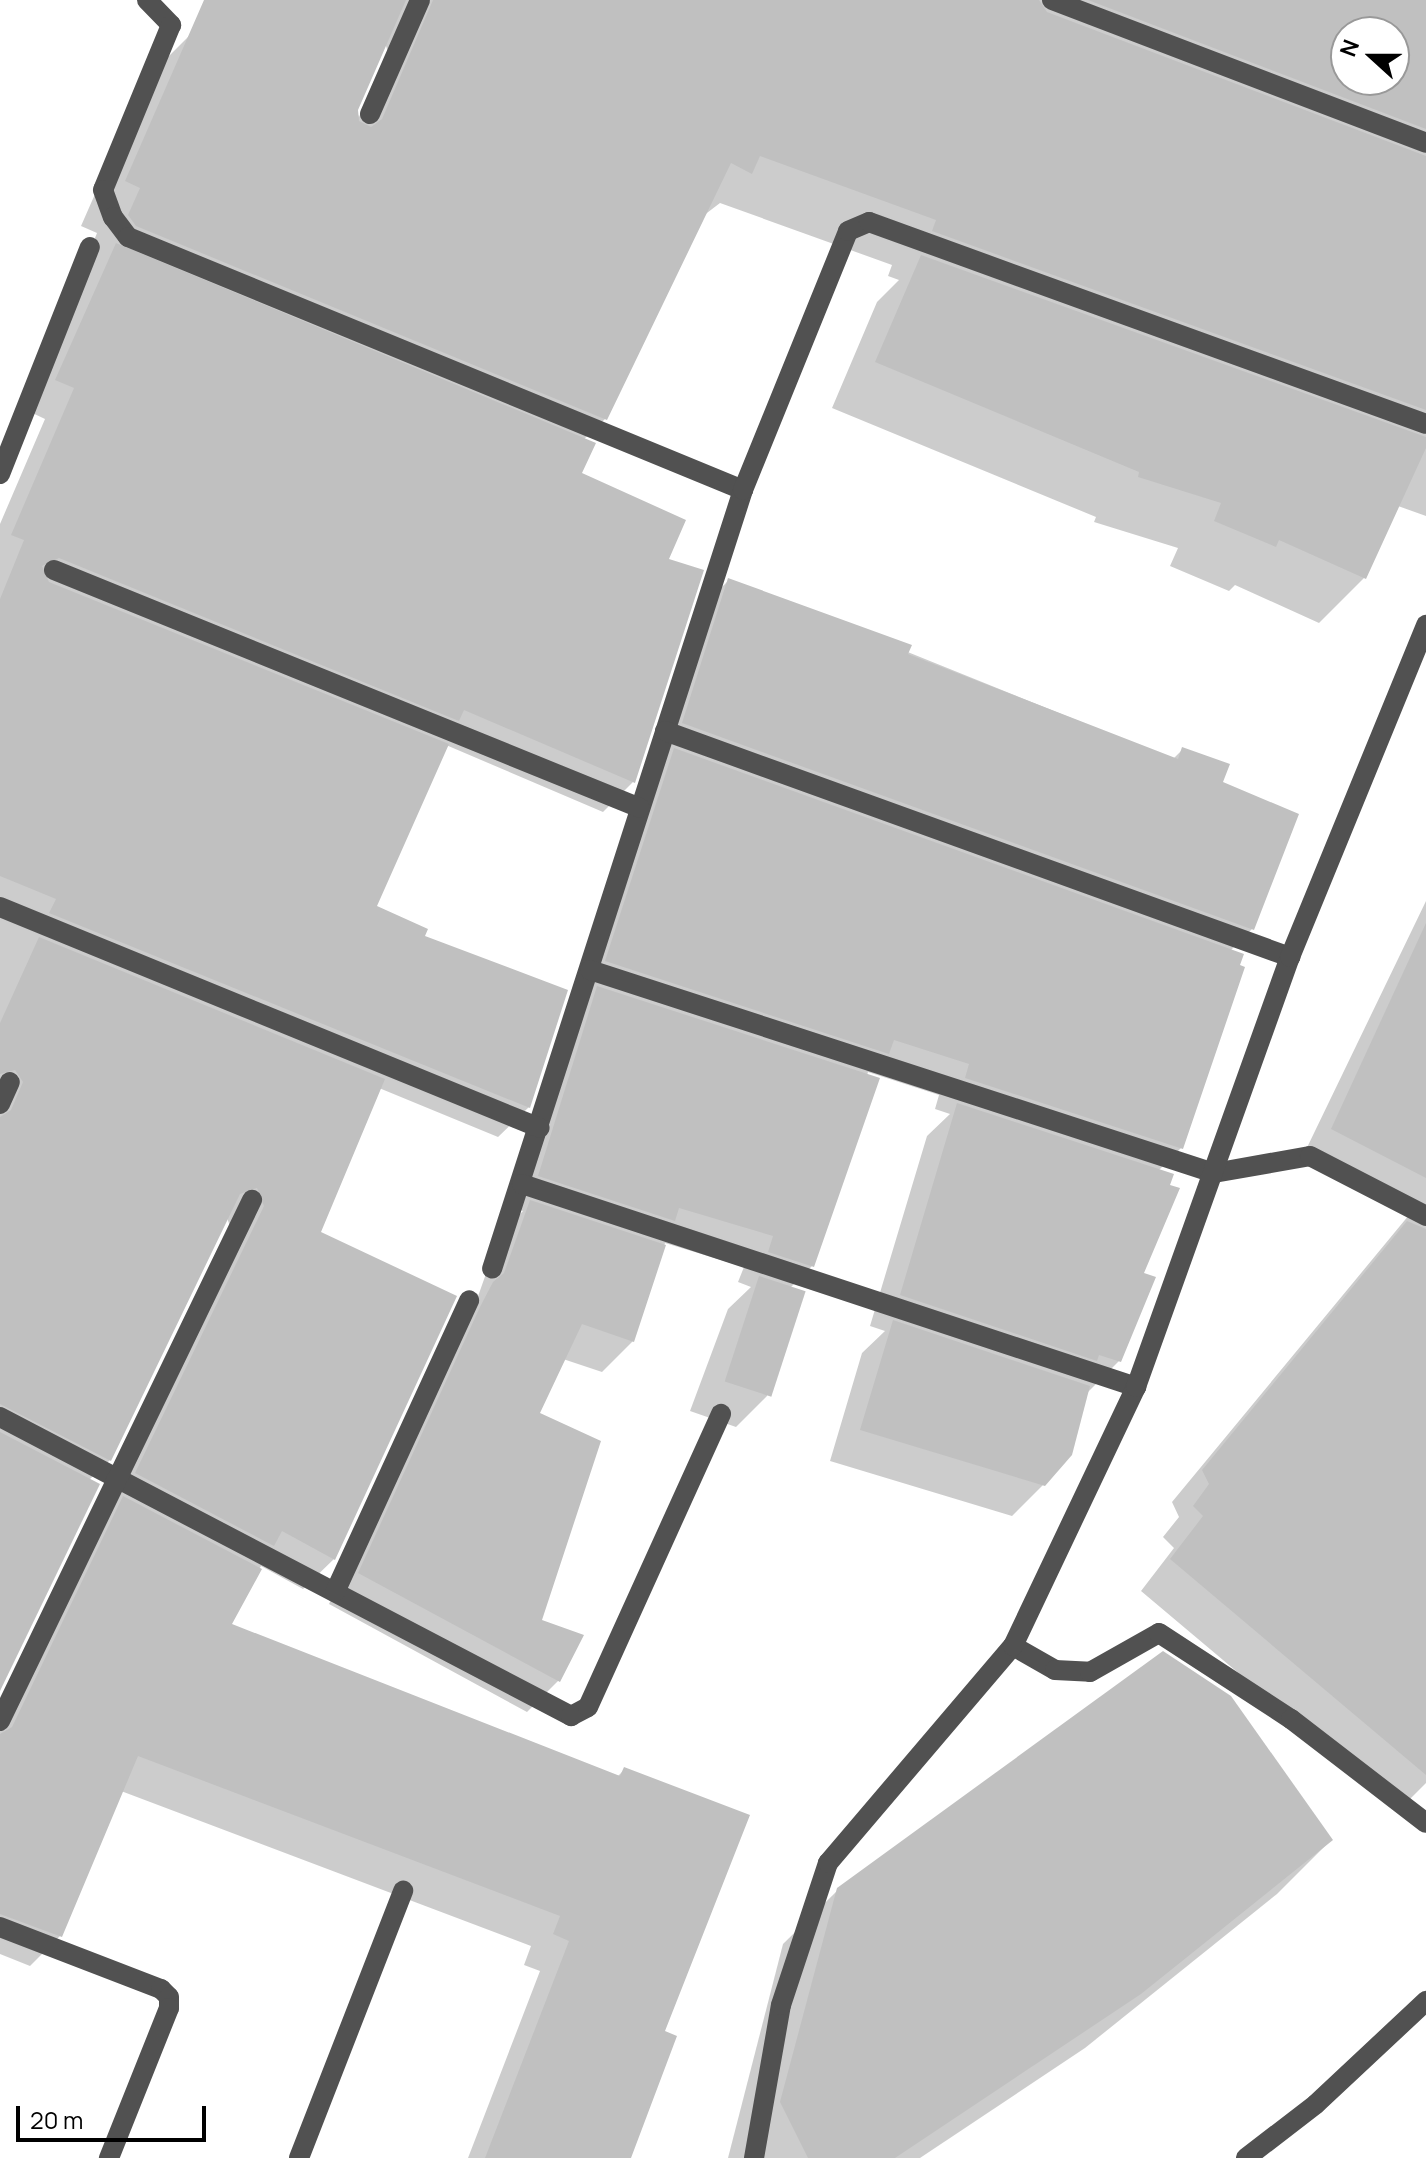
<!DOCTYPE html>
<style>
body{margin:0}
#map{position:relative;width:1426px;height:2158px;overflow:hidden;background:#fff;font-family:Manrope,sans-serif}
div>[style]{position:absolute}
.shadow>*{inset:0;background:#0003}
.building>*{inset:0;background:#c0c0c0;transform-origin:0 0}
.minor>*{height:20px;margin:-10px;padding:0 10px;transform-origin:10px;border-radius:10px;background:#515151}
span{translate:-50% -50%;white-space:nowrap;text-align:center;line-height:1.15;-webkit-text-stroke:6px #fff;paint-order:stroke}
.north{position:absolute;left:1330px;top:16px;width:80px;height:80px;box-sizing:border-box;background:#fff;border:2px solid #999;border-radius:50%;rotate:291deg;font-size:22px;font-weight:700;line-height:32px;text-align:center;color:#000}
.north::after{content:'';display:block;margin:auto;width:28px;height:36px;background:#000;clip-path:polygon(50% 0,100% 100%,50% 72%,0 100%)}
.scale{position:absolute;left:16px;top:2106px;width:190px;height:36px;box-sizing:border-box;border:4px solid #000;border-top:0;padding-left:10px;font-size:24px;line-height:28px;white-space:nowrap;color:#000;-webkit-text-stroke:6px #fff;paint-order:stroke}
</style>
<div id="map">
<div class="shadow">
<div style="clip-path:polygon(evenodd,247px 0,1426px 0,1426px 516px,1398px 506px,1364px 578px,1319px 623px,1235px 585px,1229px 591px,1170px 566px,1178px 548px,1094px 522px,1096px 517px,832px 408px,877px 302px,899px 280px,888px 276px,892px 265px,720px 203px,703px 216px,605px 419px,583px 440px,580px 474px,666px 560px,633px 782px,603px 812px,446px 745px,375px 907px,422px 937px,529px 1107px,498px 1137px,379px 1088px,318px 1233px,334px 1559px,303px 1589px,261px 1566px,229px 1625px,617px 1777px,625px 1769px,663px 2032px,629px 2158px,468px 2158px,540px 1971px,524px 1965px,531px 1946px,121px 1791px,60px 1936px,30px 1966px,0 1954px,0 1722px,93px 1529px,114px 1508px,106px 1503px,234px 1237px,227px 1218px,110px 1460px,89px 1480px,0 1687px,0 524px,45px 419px,26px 410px,97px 233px,81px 226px,145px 80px,190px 35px,247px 0,1346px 32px,1394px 32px,1394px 80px,1346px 80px,1346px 32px,247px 0,385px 43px,388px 52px,359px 117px,356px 109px,385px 43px)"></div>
<div style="clip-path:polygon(729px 580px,1173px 759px,1183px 749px,1221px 783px,1252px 929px,1230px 951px,1181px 1148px,1158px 1171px,1142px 1274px,1119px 1361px,1088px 1392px,1044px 1484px,1012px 1516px,830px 1461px,862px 1353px,885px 1331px,870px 1326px,927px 1136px,950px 1114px,935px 1109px,939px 1095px,868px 1072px,812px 1266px,790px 1288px,767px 1396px,736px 1427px,690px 1411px,728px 1309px,751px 1287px,738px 1282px,744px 1267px,665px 1243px,633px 1341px,602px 1372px,563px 1359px,537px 1414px,540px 1621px,581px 1636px,558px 1681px,527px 1712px,329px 1604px,450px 1340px,476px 1302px,500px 1234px,523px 1211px,509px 1206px,698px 611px)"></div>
<div style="clip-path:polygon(1426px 901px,1426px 1783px,1400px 1809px,1141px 1591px,1174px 1548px,1163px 1537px,1179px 1517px,1172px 1502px,1409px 1215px,1301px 1160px)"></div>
<div style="clip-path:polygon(1331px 1840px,1277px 1894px,1085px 2048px,920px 2158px,728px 2158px,783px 1944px,838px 1890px)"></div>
</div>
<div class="building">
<div style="clip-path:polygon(204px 0,406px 0,358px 110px,359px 121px,371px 127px,382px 119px,433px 0,1039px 0,1047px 12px,1426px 156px,1426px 410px,932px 231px,936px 220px,760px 156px,752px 174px,731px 163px,607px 420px,136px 226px,128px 215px,140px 188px,125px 181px)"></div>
<div style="clip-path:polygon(evenodd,1088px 0,1426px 0,1426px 129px,1088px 0,1346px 32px,1394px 32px,1394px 80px,1346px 80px,1346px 32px)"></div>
<div style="clip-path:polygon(116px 243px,596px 443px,582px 473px,686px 520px,669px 559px,704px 570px,635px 783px,464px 710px,459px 721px,59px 558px,42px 566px,49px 582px,449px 744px,377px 906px,428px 929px,425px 936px,568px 990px,530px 1108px,49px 913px,56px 899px,0 876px,0 599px,24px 540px,11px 535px,74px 388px,55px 380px)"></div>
<div style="clip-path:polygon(921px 255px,1426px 437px,1426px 448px,1366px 579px,1279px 540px,1276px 547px,1214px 521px,1221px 503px,1138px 477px,1139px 472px,875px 362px)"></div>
<div style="clip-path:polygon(728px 578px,912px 645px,908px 654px,1178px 759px,1182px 747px,1230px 764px,1223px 782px,1299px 814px,1254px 930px,682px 723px)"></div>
<div style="clip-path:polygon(674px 748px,1244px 954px,1240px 965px,1245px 967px,1183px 1149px,965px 1078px,969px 1064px,894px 1040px,889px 1054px,605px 961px)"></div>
<div style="clip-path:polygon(1426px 923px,1426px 1178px,1331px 1129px)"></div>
<div style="clip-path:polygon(39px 937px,385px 1079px,321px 1232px,457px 1296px,335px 1560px,282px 1531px,274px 1546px,135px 1473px,264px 1206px,257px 1188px,240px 1194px,111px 1461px,0 1404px,0 1117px,11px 1110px,23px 1082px,15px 1070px,0 1074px,0 1023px)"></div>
<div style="clip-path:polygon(597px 986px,880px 1078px,814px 1267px,768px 1252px,773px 1236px,679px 1208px,675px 1221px,538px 1176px)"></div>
<div style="clip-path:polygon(957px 1103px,1174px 1174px,1170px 1185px,1180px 1188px,1144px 1273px,1156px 1277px,1121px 1362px,1099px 1355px,1097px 1361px,900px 1295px)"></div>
<div style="clip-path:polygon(530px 1200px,666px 1245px,634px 1342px,582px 1324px,540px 1413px,601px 1441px,542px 1620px,584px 1635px,560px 1682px,358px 1573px,480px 1307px,493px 1282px,504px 1273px)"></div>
<div style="clip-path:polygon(1407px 1221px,1426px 1229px,1426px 1775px,1170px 1559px,1203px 1516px,1193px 1506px,1209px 1484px,1202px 1470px)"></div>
<div style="left:759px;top:1276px;width:49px;height:111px;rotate:18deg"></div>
<div style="clip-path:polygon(893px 1320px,1090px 1386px,1072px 1455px,1045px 1486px,860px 1430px)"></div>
<div style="clip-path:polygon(0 1432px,100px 1484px,0 1691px)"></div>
<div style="clip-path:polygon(123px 1496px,262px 1569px,232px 1624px,620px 1776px,624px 1767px,750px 1815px,665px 2031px,677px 2036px,631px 2158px,485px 2158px,569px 1941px,553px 1934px,560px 1916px,138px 1756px,62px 1937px,0 1914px,0 1734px,12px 1727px)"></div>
<div style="clip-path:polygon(1163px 1651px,1231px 1696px,1333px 1840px,1141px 1994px,895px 2158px,808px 2158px,780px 2102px,837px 1888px)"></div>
</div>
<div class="minor">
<div style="left:147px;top:0;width:35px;rotate:46deg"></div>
<div style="left:171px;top:25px;width:178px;rotate:112.4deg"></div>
<div style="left:103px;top:190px;width:29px;rotate:70deg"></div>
<div style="left:113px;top:217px;width:25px;rotate:53deg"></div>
<div style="left:128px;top:237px;width:665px;rotate:22.36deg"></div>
<div style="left:743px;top:490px;width:818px;rotate:107.86deg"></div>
<div style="left:1052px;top:0;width:400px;rotate:20.9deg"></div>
<div style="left:370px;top:114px;width:124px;rotate:-66.3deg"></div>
<div style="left:0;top:474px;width:244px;rotate:-68.4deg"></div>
<div style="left:743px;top:490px;width:279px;rotate:-67.9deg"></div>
<div style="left:848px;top:231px;width:23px;rotate:-23deg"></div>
<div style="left:869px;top:222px;width:592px;rotate:19.93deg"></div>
<div style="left:54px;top:570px;width:632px;rotate:22.1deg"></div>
<div style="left:665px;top:731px;width:665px;rotate:19.88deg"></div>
<div style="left:0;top:907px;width:583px;rotate:22.26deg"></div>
<div style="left:590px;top:970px;width:656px;rotate:18.02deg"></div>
<div style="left:1214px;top:1173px;width:97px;rotate:-10deg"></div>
<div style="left:1310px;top:1156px;width:131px;rotate:27.3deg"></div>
<div style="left:0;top:1104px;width:24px;rotate:-66deg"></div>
<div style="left:522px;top:1184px;width:647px;rotate:18.29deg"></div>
<div style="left:0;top:1417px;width:645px;rotate:27.64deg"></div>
<div style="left:571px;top:1716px;width:19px;rotate:-28deg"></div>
<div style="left:588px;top:1707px;width:322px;rotate:-65.6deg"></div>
<div style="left:335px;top:1592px;width:321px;rotate:-65.3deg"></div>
<div style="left:1013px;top:1646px;width:48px;rotate:29.7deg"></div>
<div style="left:1055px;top:1670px;width:35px;rotate:3deg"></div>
<div style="left:1090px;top:1672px;width:79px;rotate:-29.5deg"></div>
<div style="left:1159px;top:1633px;width:158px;rotate:33.1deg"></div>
<div style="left:1291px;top:1719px;width:170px;rotate:37.6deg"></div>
<div style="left:0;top:1721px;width:579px;rotate:-64.19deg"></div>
<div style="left:0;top:1927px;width:173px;rotate:21.1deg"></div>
<div style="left:161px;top:1989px;width:11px;rotate:45deg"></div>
<div style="left:169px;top:1997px;width:11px;rotate:90deg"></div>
<div style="left:169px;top:2008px;width:162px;rotate:111.8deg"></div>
<div style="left:299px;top:2158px;width:287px;rotate:-68.7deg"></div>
<div style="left:754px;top:2158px;width:155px;rotate:-80deg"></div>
<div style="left:781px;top:2005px;width:150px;rotate:-71.7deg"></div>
<div style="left:828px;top:1863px;width:285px;rotate:-49.6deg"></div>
<div style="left:1013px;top:1646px;width:287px;rotate:-64.6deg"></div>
<div style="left:1136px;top:1387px;width:457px;rotate:-70.3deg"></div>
<div style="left:1290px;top:957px;width:359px;rotate:-67.7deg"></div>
<div style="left:1246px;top:2158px;width:88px;rotate:-37.6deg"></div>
<div style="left:1316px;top:2104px;width:151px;rotate:-43.1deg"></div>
</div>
<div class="north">N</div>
<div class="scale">20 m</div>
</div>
